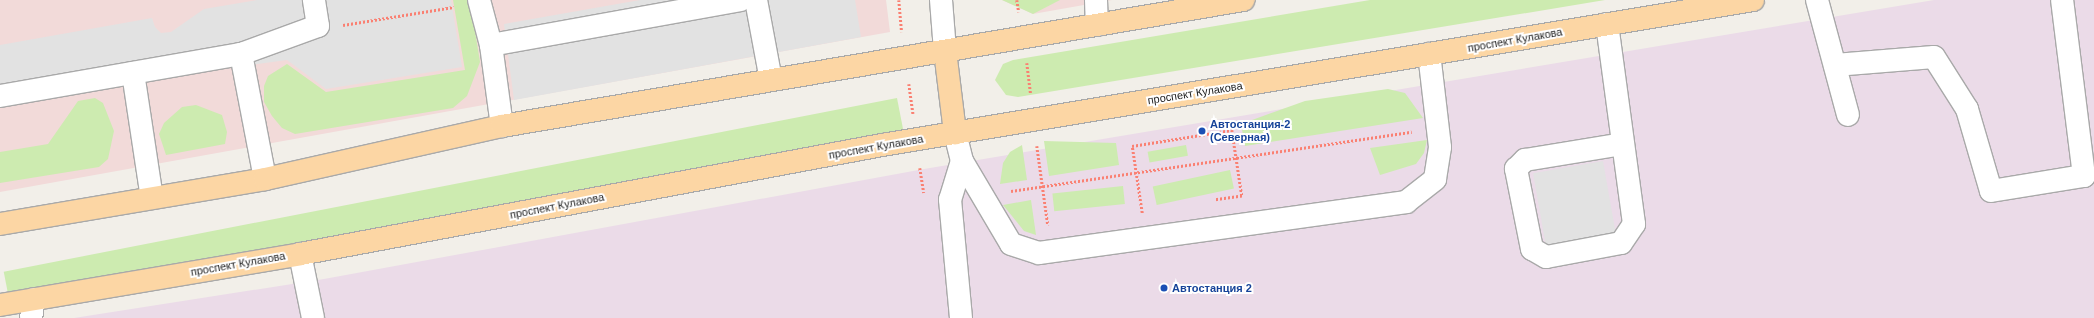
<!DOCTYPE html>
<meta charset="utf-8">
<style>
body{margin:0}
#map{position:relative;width:2094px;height:318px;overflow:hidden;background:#f2efe9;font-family:Arial,sans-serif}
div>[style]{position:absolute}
.commercial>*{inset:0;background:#f2dad9}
.industrial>*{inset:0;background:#ebdbe8}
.grass>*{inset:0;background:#cdebb0;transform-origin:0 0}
.parking>*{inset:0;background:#e2e2e2;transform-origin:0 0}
.path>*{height:2.5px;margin-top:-1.25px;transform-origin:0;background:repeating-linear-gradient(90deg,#fa8072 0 2px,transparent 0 4px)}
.roads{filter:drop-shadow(1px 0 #a9a9a9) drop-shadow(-1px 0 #a9a9a9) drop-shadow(0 1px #a9a9a9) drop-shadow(0 -1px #a9a9a9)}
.minor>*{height:22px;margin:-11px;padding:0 11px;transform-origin:11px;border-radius:11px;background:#fff}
.major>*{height:22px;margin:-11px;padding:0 11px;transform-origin:11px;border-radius:11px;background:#fcd6a4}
.dots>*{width:11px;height:11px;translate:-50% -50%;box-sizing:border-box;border:2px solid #fff;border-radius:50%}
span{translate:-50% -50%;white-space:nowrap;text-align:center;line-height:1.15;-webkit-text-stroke:4px #fff;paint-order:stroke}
.street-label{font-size:11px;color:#222}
.transit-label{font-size:11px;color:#164399;font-weight:700}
.left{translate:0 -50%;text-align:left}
</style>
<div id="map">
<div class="commercial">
<div style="clip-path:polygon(0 0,886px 0,890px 32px,0 192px)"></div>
<div style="clip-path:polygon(1002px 0,1112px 0,1033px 14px)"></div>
</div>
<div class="industrial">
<div style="clip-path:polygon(1934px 0,2094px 0,2094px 318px,74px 318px,324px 279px,924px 169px)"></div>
</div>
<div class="grass">
<div style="clip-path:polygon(453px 0,470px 0,480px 62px,467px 96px,453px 108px,295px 134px,282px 128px,272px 116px,264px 102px,264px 86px,268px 76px,287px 64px,326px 92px,465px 70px)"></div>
<div style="clip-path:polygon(1002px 0,1060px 0,1033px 14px)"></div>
<div style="clip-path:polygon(1370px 0,1605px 0,1018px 97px,1006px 95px,995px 80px,1003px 64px,1013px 60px)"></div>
<div style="clip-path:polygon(1388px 89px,1405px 93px,1423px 118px,1245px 146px,1241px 124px,1305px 101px)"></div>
<div style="clip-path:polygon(95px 98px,103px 103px,114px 131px,108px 159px,99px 167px,0 183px,0 152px,48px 144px,78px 101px)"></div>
<div style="left:897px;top:98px;width:37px;height:910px;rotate:79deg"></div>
<div style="clip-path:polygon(196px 105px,222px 115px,227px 132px,225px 144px,166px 155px,159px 134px,164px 123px,182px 107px)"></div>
<div style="clip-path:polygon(1427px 140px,1424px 153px,1416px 164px,1380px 175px,1370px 148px)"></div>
<div style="clip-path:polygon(1044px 141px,1116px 143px,1119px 165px,1049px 176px)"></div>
<div style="clip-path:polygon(1022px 145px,1027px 180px,1000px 184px,1003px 163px,1010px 152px)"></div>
<div style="left:1186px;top:145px;width:11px;height:39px;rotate:80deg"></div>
<div style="left:1230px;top:170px;width:19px;height:79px;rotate:78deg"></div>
<div style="left:1123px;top:186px;width:18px;height:71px;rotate:84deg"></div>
<div style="clip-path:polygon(1031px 200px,1036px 235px,1024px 231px,1003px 205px)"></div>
</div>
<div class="parking">
<div style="clip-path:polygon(257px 0,451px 0,462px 67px,326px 89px,287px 60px,81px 88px,0 106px,0 45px,152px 18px,155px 27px,161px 33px,171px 32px,204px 9px)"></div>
<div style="clip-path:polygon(640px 0,855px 0,861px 37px,514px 100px,504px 24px)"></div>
<div style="left:1603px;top:161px;width:74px;height:71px;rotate:80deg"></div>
</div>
<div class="path">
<div style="left:899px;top:0;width:32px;rotate:85deg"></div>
<div style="left:1017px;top:0;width:12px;rotate:81deg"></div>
<div style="left:343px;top:25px;width:112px;rotate:-9.2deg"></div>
<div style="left:1027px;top:63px;width:31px;rotate:83deg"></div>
<div style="left:909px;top:84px;width:30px;rotate:82deg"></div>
<div style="left:1037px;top:146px;width:80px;rotate:82.1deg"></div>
<div style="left:920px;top:168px;width:25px;rotate:81deg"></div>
<div style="left:1011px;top:191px;width:405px;rotate:-8.4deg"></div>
<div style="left:1142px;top:213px;width:68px;rotate:-98.5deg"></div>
<div style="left:1132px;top:146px;width:101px;rotate:-9.1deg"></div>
<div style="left:1232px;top:130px;width:67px;rotate:81.4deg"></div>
<div style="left:1242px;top:196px;width:27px;rotate:172deg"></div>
</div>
<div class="roads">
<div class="minor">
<div style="left:479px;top:0;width:47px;rotate:75.1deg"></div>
<div style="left:491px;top:45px;width:82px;rotate:82.3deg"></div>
<div style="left:756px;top:0;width:81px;rotate:79.4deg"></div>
<div style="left:941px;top:0;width:51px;rotate:85.5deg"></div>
<div style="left:1096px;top:0;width:25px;rotate:88deg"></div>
<div style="left:1817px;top:0;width:119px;rotate:74.9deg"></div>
<div style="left:1607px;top:24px;width:202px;rotate:82.3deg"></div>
<div style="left:1634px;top:224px;width:23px;rotate:124deg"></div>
<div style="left:1621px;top:243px;width:76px;rotate:169.4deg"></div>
<div style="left:1546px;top:257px;width:16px;rotate:-150deg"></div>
<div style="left:1532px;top:249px;width:82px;rotate:-101.3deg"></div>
<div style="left:1516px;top:169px;width:13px;rotate:-45deg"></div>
<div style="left:1525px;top:160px;width:99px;rotate:-9.3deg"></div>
<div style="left:491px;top:45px;width:253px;rotate:-10.2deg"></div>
<div style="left:241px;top:54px;width:127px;rotate:79.1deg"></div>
<div style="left:1835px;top:65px;width:99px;rotate:-4.6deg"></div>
<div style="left:1934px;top:57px;width:62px;rotate:57.6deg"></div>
<div style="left:1967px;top:109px;width:85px;rotate:73.7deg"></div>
<div style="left:1991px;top:191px;width:94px;rotate:-9.2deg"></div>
<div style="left:2084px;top:176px;width:177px;rotate:-97.1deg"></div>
<div style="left:133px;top:73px;width:126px;rotate:81.4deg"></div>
<div style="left:0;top:96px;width:245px;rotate:-9.9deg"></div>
<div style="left:241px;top:54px;width:82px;rotate:-20deg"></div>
<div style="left:318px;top:26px;width:26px;rotate:-99deg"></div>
<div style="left:955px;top:133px;width:29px;rotate:76deg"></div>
<div style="left:962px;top:161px;width:96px;rotate:59.4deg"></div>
<div style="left:1011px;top:244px;width:29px;rotate:18deg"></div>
<div style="left:1039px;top:253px;width:371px;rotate:-7.9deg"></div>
<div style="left:1406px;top:202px;width:37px;rotate:-38deg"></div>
<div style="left:1435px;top:179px;width:32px;rotate:-81deg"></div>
<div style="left:1440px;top:147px;width:94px;rotate:-96.7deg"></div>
<div style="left:300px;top:254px;width:65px;rotate:78.5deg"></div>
<div style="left:31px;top:318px;width:19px;rotate:-81deg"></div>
<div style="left:961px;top:318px;width:119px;rotate:-95.3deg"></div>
<div style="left:950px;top:200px;width:41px;rotate:-72.9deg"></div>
</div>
<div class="major">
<div style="left:945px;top:51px;width:83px;rotate:83deg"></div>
<div style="left:0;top:224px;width:269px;rotate:-9.6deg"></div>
<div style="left:265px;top:179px;width:243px;rotate:-12.6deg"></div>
<div style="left:502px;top:126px;width:752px;rotate:-9.65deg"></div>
<div style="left:0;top:305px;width:304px;rotate:-9.6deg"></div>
<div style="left:300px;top:254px;width:592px;rotate:-10.61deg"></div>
<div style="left:882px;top:145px;width:883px;rotate:-9.45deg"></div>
</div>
</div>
<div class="dots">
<div style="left:1202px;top:131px;background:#1a4fb4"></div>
<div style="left:1164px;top:288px;background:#1a4fb4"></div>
</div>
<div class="street-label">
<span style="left:1515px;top:40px;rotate:-10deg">проспект Кулакова</span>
<span style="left:1195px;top:93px;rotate:-9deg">проспект Кулакова</span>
<span style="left:876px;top:147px;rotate:-10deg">проспект Кулакова</span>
<span style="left:557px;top:206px;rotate:-11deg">проспект Кулакова</span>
<span style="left:238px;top:264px;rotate:-10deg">проспект Кулакова</span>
</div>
<div class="transit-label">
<span class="left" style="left:1210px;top:131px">Автостанция-2<br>(Северная)</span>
<span class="left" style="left:1172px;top:288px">Автостанция 2</span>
</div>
</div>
